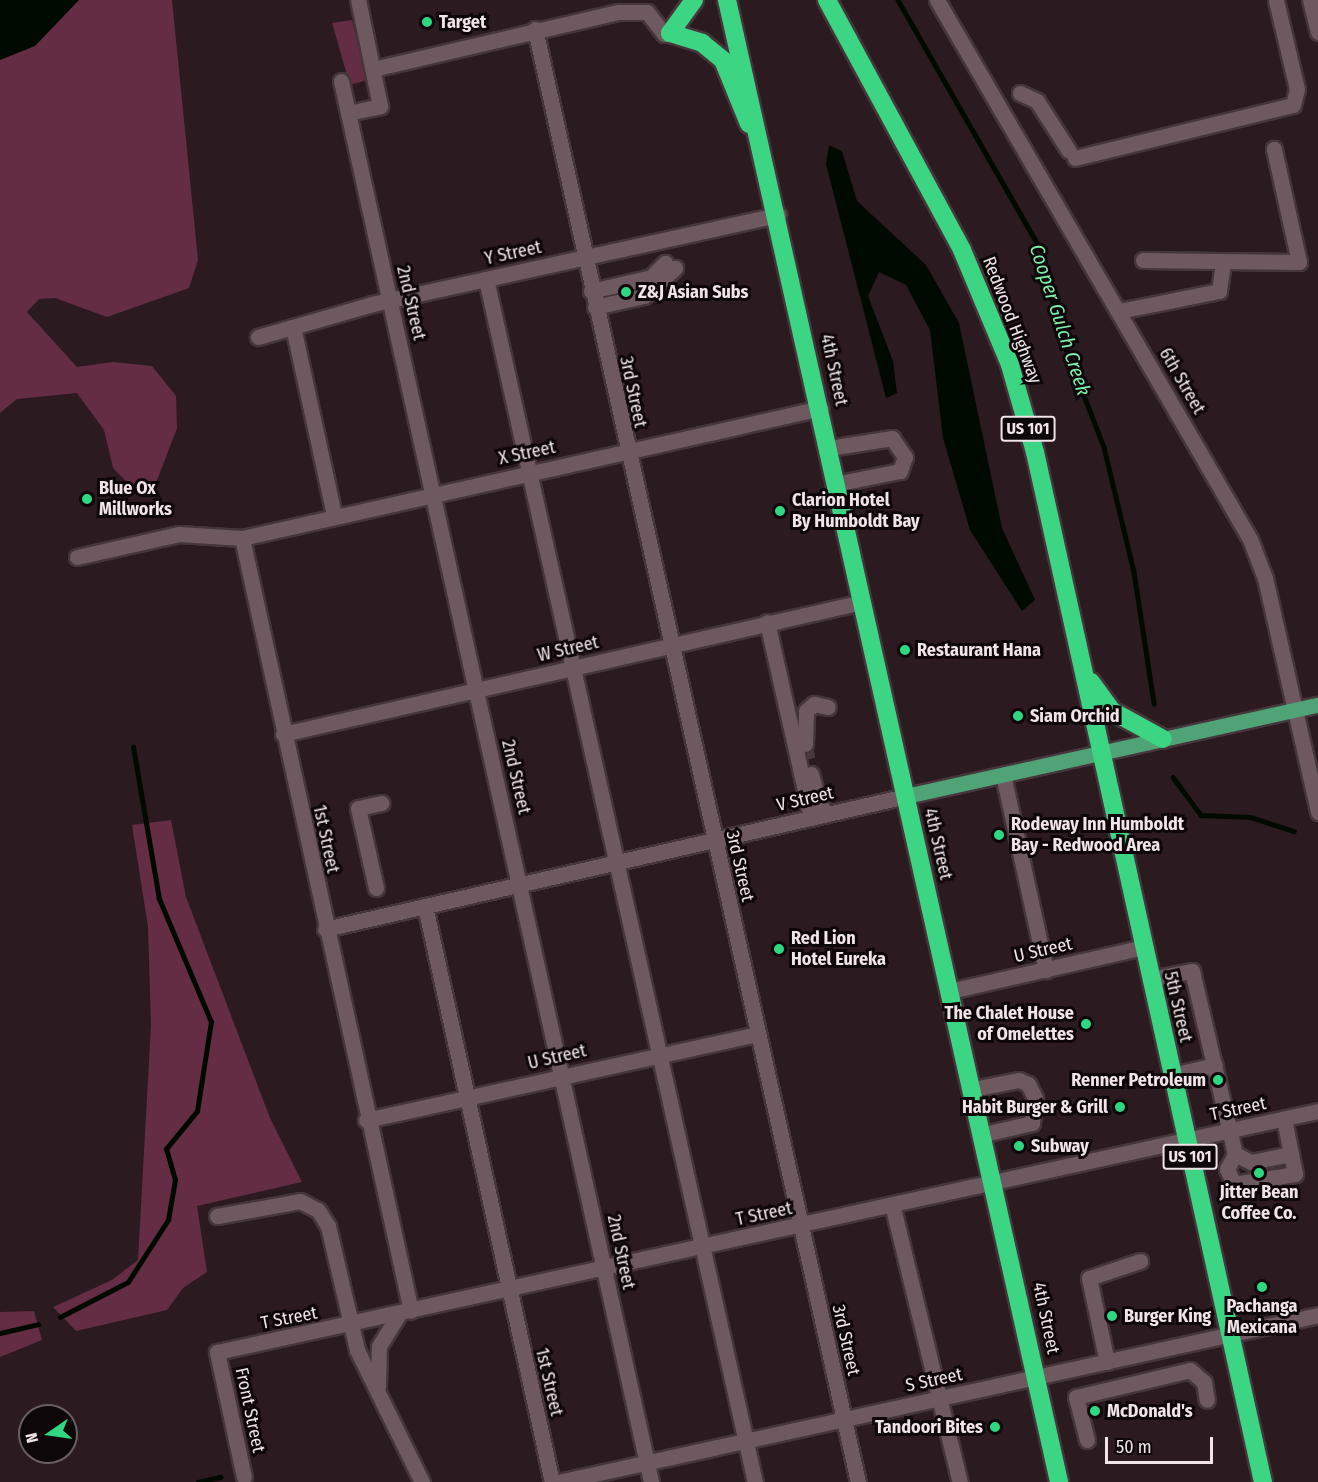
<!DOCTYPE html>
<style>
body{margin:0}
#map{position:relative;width:1318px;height:1482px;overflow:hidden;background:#2b1a20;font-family:"Fira Sans Condensed",sans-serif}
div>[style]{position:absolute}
.green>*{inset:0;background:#642d43}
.water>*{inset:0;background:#000a01}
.stream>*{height:4.5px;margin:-2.25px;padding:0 2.25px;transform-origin:2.25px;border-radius:2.25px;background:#000a01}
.minor-tunnel>*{height:15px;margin-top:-7.5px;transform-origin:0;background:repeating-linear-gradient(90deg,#49383e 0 15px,transparent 0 23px)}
.roads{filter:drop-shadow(2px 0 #44363b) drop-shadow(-2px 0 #44363b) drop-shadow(0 2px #44363b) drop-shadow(0 -2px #44363b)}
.minor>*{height:15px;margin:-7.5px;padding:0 7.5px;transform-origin:7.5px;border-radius:7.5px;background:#6e5960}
.major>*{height:15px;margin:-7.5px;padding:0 7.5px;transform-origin:7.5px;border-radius:7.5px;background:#50a376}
.highway>*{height:18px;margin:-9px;padding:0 9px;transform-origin:9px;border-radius:9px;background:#3cd584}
.dots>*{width:16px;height:16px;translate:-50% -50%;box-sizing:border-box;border:3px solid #0e0709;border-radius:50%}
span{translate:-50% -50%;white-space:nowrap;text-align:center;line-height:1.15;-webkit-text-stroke:6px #0e0709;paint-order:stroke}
.shield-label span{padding:2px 4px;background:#0e0709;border:2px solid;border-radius:4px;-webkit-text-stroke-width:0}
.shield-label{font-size:16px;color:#f0e4e8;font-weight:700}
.poi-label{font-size:18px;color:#f0e4e8;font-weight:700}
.left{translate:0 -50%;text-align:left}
.right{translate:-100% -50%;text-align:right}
.street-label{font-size:18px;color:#f0e4e8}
.water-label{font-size:20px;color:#7eefaa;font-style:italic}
.north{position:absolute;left:18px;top:1404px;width:60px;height:60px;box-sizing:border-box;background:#0e0709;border:2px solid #685f62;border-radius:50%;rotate:257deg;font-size:16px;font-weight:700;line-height:24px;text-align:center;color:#f0e4e8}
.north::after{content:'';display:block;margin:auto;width:21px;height:27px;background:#2ed883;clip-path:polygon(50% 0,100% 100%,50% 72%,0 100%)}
.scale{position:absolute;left:1105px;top:1437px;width:108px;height:27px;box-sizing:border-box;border:3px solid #f0e4e8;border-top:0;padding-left:8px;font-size:18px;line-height:21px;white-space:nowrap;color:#f0e4e8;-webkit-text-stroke:4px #0e0709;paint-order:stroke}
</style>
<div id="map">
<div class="green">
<div style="clip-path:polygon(27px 0,172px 0,198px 260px,189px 288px,107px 317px,55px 298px,39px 299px,27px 312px,77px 367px,113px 362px,152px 366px,176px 396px,177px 428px,153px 491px,132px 487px,113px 468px,104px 430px,77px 393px,17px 399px,0 413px,0 26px)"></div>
<div style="clip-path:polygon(352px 20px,367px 80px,350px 85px,332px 23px)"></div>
<div style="clip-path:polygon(171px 820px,186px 897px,270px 1118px,302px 1182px,197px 1206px,207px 1272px,183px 1288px,167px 1310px,76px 1331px,53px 1307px,112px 1280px,138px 1260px,151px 1025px,148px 927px,132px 825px)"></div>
<div style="clip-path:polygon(34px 1311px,42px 1340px,0 1357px,0 1312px)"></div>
</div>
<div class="water">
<div style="clip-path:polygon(0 0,79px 0,35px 46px,0 60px)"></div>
<div style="clip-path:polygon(829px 145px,842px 151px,857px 201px,926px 265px,959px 323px,1002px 528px,1035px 600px,1022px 611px,970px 530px,943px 438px,930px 330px,906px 285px,879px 272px,868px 296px,893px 361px,897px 393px,886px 398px,826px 164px)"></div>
</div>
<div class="stream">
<div style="left:898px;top:0;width:292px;rotate:60.2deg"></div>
<div style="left:1043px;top:253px;width:76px;rotate:78.7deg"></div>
<div style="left:1058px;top:328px;width:128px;rotate:68.9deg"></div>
<div style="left:1104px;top:447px;width:129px;rotate:76.5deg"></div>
<div style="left:1134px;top:572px;width:133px;rotate:81.3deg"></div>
<div style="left:1173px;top:777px;width:47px;rotate:53.6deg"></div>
<div style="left:1201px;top:815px;width:49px;rotate:2.3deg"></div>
<div style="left:1250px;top:817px;width:46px;rotate:17.7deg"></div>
<div style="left:60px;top:1317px;width:76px;rotate:-27.2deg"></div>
<div style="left:128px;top:1282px;width:74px;rotate:-57.2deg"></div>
<div style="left:168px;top:1220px;width:41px;rotate:-80.1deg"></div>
<div style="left:175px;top:1180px;width:32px;rotate:-106deg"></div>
<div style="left:166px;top:1149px;width:49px;rotate:-50.8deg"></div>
<div style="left:197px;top:1111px;width:90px;rotate:-81.1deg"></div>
<div style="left:211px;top:1022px;width:134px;rotate:-112.9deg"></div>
<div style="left:159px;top:899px;width:154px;rotate:-99.7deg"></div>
<div style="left:0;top:1333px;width:39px;rotate:-13deg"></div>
<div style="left:198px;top:1482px;width:23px;rotate:-13deg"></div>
</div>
<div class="minor-tunnel">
<div style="left:805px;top:744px;width:31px;rotate:79deg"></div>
</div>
<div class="roads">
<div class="minor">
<div style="left:937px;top:0;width:623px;rotate:59.86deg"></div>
<div style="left:1250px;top:539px;width:42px;rotate:69deg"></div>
<div style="left:1265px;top:578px;width:240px;rotate:77.2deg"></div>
<div style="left:1310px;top:0;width:33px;rotate:76deg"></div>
<div style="left:535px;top:29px;width:1488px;rotate:77.47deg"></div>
<div style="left:373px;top:69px;width:252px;rotate:-13.1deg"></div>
<div style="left:618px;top:12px;width:29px"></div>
<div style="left:647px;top:12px;width:28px;rotate:52deg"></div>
<div style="left:664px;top:34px;width:6px;rotate:-9deg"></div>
<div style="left:341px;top:81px;width:1435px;rotate:77.52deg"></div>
<div style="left:1020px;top:93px;width:19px;rotate:25deg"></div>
<div style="left:1037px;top:101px;width:59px;rotate:57.4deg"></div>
<div style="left:348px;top:113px;width:33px;rotate:-12deg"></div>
<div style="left:380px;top:106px;width:108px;rotate:-101.7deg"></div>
<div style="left:1075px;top:158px;width:224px;rotate:-13.7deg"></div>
<div style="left:1293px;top:105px;width:16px;rotate:-76deg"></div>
<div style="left:1297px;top:89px;width:91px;rotate:-103.3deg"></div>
<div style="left:1143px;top:260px;width:156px;rotate:0.7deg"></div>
<div style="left:1299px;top:262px;width:116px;rotate:-102.5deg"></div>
<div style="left:486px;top:279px;width:1233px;rotate:77.4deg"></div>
<div style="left:591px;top:291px;width:62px;rotate:-13.1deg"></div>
<div style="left:651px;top:277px;width:20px;rotate:-45deg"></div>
<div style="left:595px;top:307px;width:50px;rotate:-12.7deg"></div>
<div style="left:644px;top:296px;width:42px;rotate:-42.1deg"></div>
<div style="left:1119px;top:311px;width:102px;rotate:-11.3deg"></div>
<div style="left:1219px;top:291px;width:29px;rotate:-82deg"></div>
<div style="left:293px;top:327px;width:192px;rotate:77.7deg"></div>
<div style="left:258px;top:337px;width:119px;rotate:-16.1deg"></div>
<div style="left:372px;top:304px;width:416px;rotate:-12.4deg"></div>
<div style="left:829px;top:448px;width:64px;rotate:-9deg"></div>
<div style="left:892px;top:438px;width:23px;rotate:56deg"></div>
<div style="left:905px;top:457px;width:15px;rotate:110deg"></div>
<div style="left:900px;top:471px;width:66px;rotate:168.7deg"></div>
<div style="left:242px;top:538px;width:593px;rotate:-12.65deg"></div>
<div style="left:77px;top:557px;width:105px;rotate:-12.7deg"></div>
<div style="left:179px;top:534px;width:63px;rotate:3.6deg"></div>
<div style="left:242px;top:538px;width:791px;rotate:77.67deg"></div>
<div style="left:767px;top:622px;width:200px;rotate:77.3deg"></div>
<div style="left:283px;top:734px;width:594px;rotate:-12.84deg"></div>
<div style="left:805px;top:744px;width:33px;rotate:-88deg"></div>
<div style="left:806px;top:711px;width:11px;rotate:-41deg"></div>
<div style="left:814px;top:704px;width:14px;rotate:12deg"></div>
<div style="left:811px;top:774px;width:31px;rotate:75deg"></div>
<div style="left:819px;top:804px;width:13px;rotate:51deg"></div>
<div style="left:1003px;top:775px;width:200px;rotate:77.6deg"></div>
<div style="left:376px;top:888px;width:82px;rotate:-102.7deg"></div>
<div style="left:358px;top:808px;width:24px;rotate:-12deg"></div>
<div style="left:425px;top:906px;width:590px;rotate:77.57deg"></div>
<div style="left:325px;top:929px;width:596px;rotate:-12.89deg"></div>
<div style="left:1150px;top:979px;width:43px;rotate:-10.8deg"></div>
<div style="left:1192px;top:971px;width:188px;rotate:76.8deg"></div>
<div style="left:1235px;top:1154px;width:18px;rotate:27deg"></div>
<div style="left:1251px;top:1162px;width:41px;rotate:-11.3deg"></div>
<div style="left:950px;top:991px;width:198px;rotate:-12.8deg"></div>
<div style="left:1172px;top:1075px;width:44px;rotate:-13.1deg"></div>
<div style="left:973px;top:1089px;width:47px;rotate:-11.1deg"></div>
<div style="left:1019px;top:1080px;width:10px;rotate:24deg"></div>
<div style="left:1028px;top:1084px;width:16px;rotate:63deg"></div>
<div style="left:1035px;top:1098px;width:25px;rotate:97deg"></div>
<div style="left:1032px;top:1123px;width:49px;rotate:167.1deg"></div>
<div style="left:366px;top:1120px;width:400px;rotate:-12.4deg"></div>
<div style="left:1235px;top:1154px;width:17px;rotate:118deg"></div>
<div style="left:1227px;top:1169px;width:17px;rotate:65deg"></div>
<div style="left:1234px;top:1184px;width:62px;rotate:-9.3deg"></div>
<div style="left:1295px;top:1174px;width:56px;rotate:-101.3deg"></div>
<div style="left:892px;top:1204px;width:286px;rotate:76.3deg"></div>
<div style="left:217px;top:1216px;width:84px;rotate:-10.2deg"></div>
<div style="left:300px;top:1201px;width:20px;rotate:27deg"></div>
<div style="left:318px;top:1210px;width:19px;rotate:58deg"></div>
<div style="left:328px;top:1226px;width:127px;rotate:76.8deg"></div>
<div style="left:357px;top:1350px;width:147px;rotate:63.8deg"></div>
<div style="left:1107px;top:1362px;width:86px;rotate:-102.1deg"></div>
<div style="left:1089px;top:1278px;width:54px;rotate:-18.4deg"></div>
<div style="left:378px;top:1386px;width:40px;rotate:-88.6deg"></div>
<div style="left:379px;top:1346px;width:38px;rotate:-58deg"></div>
<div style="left:1087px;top:1440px;width:44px;rotate:-104.3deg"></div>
<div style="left:1076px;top:1397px;width:117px;rotate:-13.3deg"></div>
<div style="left:1190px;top:1370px;width:18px;rotate:41deg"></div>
<div style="left:1204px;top:1382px;width:18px;rotate:81deg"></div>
<div style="left:244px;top:1477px;width:128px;rotate:-102.2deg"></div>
<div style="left:217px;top:1352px;width:1127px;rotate:-12.35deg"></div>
<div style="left:558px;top:1482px;width:778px;rotate:-12.39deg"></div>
</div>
<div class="major">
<div style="left:906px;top:796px;width:422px;rotate:-12.5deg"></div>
</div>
<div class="highway">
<div style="left:694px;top:0;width:41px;rotate:126deg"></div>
<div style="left:670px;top:33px;width:34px;rotate:17deg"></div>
<div style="left:702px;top:43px;width:27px;rotate:39deg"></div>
<div style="left:723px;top:60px;width:69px;rotate:67.9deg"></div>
<div style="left:727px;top:0;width:1519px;rotate:77.37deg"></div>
<div style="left:827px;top:0;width:284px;rotate:61.6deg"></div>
<div style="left:962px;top:250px;width:125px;rotate:67.3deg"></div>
<div style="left:1010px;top:365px;width:91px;rotate:74deg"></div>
<div style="left:1035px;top:452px;width:1055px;rotate:77.52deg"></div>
<div style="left:1091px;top:682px;width:36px;rotate:54deg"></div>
<div style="left:1112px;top:711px;width:58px;rotate:28.8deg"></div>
</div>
</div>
<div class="dots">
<div style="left:427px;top:22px;background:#2ed883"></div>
<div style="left:626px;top:292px;background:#2ed883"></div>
<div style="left:87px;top:499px;background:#2ed883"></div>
<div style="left:780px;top:511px;background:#2ed883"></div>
<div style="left:905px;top:650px;background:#2ed883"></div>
<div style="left:1018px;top:716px;background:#2ed883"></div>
<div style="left:999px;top:835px;background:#2ed883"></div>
<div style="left:779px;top:949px;background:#2ed883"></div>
<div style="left:1086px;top:1024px;background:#2ed883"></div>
<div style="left:1218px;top:1080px;background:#2ed883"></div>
<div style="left:1120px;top:1107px;background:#2ed883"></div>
<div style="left:1019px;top:1146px;background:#2ed883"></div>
<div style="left:1259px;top:1173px;background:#2ed883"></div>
<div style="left:1262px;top:1287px;background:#2ed883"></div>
<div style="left:1112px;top:1316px;background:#2ed883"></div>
<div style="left:1095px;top:1411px;background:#2ed883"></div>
<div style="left:995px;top:1427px;background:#2ed883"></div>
</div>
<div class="shield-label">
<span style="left:1028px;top:429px">US 101</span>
<span style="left:1190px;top:1157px">US 101</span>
</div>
<div class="poi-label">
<span class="left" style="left:439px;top:22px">Target</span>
<span class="left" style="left:638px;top:292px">Z&amp;J Asian Subs</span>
<span class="left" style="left:99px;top:499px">Blue Ox<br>Millworks</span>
<span class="left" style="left:792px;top:511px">Clarion Hotel<br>By Humboldt Bay</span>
<span class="left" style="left:917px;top:650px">Restaurant Hana</span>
<span class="left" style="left:1030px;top:716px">Siam Orchid</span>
<span class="left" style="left:1011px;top:835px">Rodeway Inn Humboldt<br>Bay - Redwood Area</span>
<span class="left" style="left:791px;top:949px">Red Lion<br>Hotel Eureka</span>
<span class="right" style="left:1074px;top:1024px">The Chalet House<br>of Omelettes</span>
<span class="right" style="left:1206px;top:1080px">Renner Petroleum</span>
<span class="right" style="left:1108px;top:1107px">Habit Burger &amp; Grill</span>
<span class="left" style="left:1031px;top:1146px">Subway</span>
<span style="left:1259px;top:1203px">Jitter Bean<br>Coffee Co.</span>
<span style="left:1262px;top:1317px">Pachanga<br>Mexicana</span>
<span class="left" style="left:1124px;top:1316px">Burger King</span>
<span class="left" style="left:1107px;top:1411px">McDonald's</span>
<span class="right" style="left:983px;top:1427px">Tandoori Bites</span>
</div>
<div class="street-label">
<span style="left:513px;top:253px;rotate:-12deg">Y Street</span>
<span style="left:411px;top:303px;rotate:77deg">2nd Street</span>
<span style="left:1012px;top:320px;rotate:69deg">Redwood Highway</span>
<span style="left:834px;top:370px;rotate:78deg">4th Street</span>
<span style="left:1182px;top:381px;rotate:60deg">6th Street</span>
<span style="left:633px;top:392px;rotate:78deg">3rd Street</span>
<span style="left:527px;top:453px;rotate:-12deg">X Street</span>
<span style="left:568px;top:649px;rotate:-13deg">W Street</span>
<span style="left:516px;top:777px;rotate:77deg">2nd Street</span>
<span style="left:805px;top:799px;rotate:-13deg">V Street</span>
<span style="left:326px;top:839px;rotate:78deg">1st Street</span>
<span style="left:938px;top:844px;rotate:77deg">4th Street</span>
<span style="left:740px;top:866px;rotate:77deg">3rd Street</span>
<span style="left:1043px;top:950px;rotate:-13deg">U Street</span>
<span style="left:1178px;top:1007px;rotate:77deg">5th Street</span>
<span style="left:557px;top:1057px;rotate:-13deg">U Street</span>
<span style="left:1238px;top:1109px;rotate:-12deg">T Street</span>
<span style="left:764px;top:1214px;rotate:-12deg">T Street</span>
<span style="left:621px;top:1252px;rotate:78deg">2nd Street</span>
<span style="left:289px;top:1318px;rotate:-11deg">T Street</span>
<span style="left:1046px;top:1318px;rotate:78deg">4th Street</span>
<span style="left:846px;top:1340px;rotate:77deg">3rd Street</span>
<span style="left:934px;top:1380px;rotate:-12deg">S Street</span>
<span style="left:549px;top:1382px;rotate:77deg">1st Street</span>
<span style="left:250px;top:1410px;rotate:78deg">Front Street</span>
</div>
<div class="water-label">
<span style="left:1060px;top:320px;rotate:72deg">Cooper Gulch Creek</span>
</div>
<div class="north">N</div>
<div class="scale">50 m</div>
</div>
